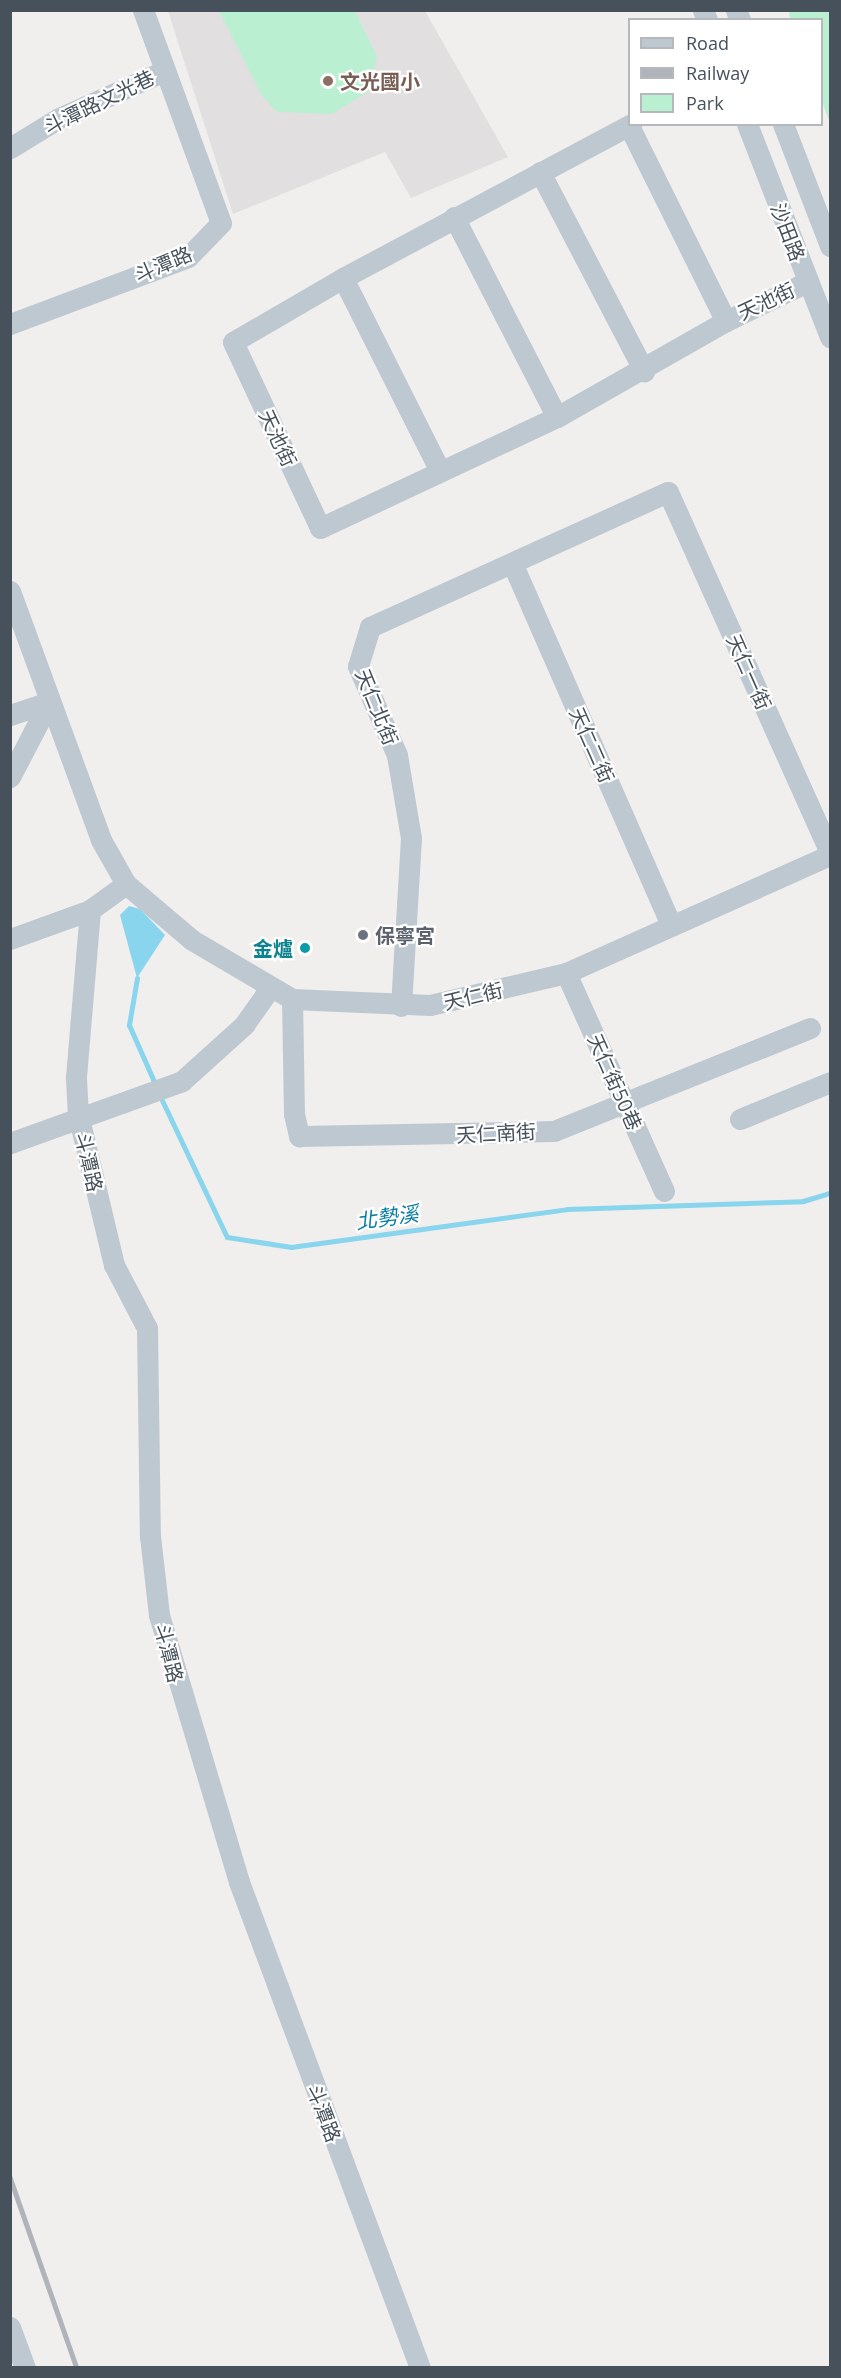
<!DOCTYPE html>
<meta charset="utf-8">
<style>
body{margin:0}
#map{position:relative;width:841px;height:2378px;overflow:hidden;background:#f1eeee;font-family:"Open Sans","Noto Sans TC",sans-serif}
div>[style]{position:absolute}
.education>*{inset:0;background:#e2dfe0}
.green>*{inset:0;background:#bbefd1}
.water>*{inset:0;background:#88d5ed}
.stream>*{height:5px;margin:-2.5px;padding:0 2.5px;transform-origin:2.5px;border-radius:2.5px;background:#88d5ed}
.minor>*{height:21px;margin:-10.5px;padding:0 10.5px;transform-origin:10.5px;border-radius:10.5px;background:#bec8d0}
.rail>*{height:4.5px;margin:-2.25px;padding:0 2.25px;transform-origin:2.25px;border-radius:2.25px;background:#b0b3b9}
.dots>*{width:16px;height:16px;translate:-50% -50%;box-sizing:border-box;border:3px solid #fff;border-radius:50%}
span{translate:-50% -50%;white-space:nowrap;text-align:center;line-height:1.15;-webkit-text-stroke:4.5px #fff;paint-order:stroke}
.education-label{font-size:20px;color:#785e54;font-weight:700}
.left{translate:0 -50%;text-align:left}
.street-label{font-size:20px;color:#46515c}
.worship-label{font-size:20px;color:#5b616d;font-weight:700}
.culture-label{font-size:20px;color:#0d838f;font-weight:700}
.right{translate:-100% -50%;text-align:right}
.water-label{font-size:21px;color:#0a7fa2;font-style:italic}
.frame{position:absolute;inset:0;border:12px solid #46515c;pointer-events:none}
.legend{position:absolute;left:628px;top:18px;width:195px;height:108px;box-sizing:border-box;background:#fff;border:2px solid #b5b9be;margin:0;padding:8px 10px;list-style:none;font-size:18px;color:#46515c}
.legend li{display:flex;align-items:center;gap:12px;height:30px}
.legend b{width:30px;border:2px solid #b5b9be}
</style>
<div id="map">
<div class="education">
<div style="clip-path:polygon(168px 11px,425px 11px,508px 157px,411px 198px,385px 152px,233px 214px)"></div>
</div>
<div class="green">
<div style="clip-path:polygon(219px 11px,355px 11px,377px 57px,369px 91px,332px 114px,277px 112px,262px 96px)"></div>
<div style="clip-path:polygon(789px 11px,830px 11px,830px 124px,822px 101px,822px 20px,790px 19px)"></div>
</div>
<div class="water">
<div style="clip-path:polygon(129px 906px,140px 909px,165px 935px,137px 978px,120px 915px)"></div>
</div>
<div class="stream">
<div style="left:137px;top:978px;width:48px;rotate:99.7deg"></div>
<div style="left:129px;top:1025px;width:67px;rotate:66.1deg"></div>
<div style="left:159px;top:1094px;width:158px;rotate:64.6deg"></div>
<div style="left:227px;top:1237px;width:65px;rotate:8.9deg"></div>
<div style="left:291px;top:1247px;width:279px;rotate:-7.8deg"></div>
<div style="left:567px;top:1209px;width:236px;rotate:-1.9deg"></div>
<div style="left:803px;top:1201px;width:28px;rotate:-17deg"></div>
</div>
<div class="minor">
<div style="left:703px;top:10px;width:11px;rotate:68deg"></div>
<div style="left:736px;top:10px;width:11px;rotate:68deg"></div>
<div style="left:747px;top:124px;width:229px;rotate:68.7deg"></div>
<div style="left:783px;top:124px;width:131px;rotate:68.9deg"></div>
<div style="left:629px;top:126px;width:218px;rotate:63.6deg"></div>
<div style="left:10px;top:148px;width:57px;rotate:-31.5deg"></div>
<div style="left:59px;top:118px;width:113px;rotate:-24.1deg"></div>
<div style="left:540px;top:172px;width:225px;rotate:62.4deg"></div>
<div style="left:454px;top:217px;width:225px;rotate:62.8deg"></div>
<div style="left:343px;top:278px;width:127px;rotate:149.8deg"></div>
<div style="left:233px;top:342px;width:205px;rotate:64.9deg"></div>
<div style="left:320px;top:528px;width:262px;rotate:-25.1deg"></div>
<div style="left:557px;top:417px;width:194px;rotate:-29.6deg"></div>
<div style="left:726px;top:321px;width:90px;rotate:-25.7deg"></div>
<div style="left:10px;top:324px;width:190px;rotate:-20.6deg"></div>
<div style="left:188px;top:257px;width:47px;rotate:-45.9deg"></div>
<div style="left:221px;top:223px;width:227px;rotate:-110.1deg"></div>
<div style="left:440px;top:471px;width:216px;rotate:-116.7deg"></div>
<div style="left:343px;top:278px;width:327px;rotate:-28.1deg"></div>
<div style="left:513px;top:565px;width:393px;rotate:66.3deg"></div>
<div style="left:10px;top:591px;width:265px;rotate:69.9deg"></div>
<div style="left:101px;top:840px;width:51px;rotate:60.4deg"></div>
<div style="left:126px;top:884px;width:87px;rotate:40.3deg"></div>
<div style="left:192px;top:940px;width:116px;rotate:30.5deg"></div>
<div style="left:292px;top:999px;width:138px;rotate:2.5deg"></div>
<div style="left:430px;top:1005px;width:140px;rotate:-13.2deg"></div>
<div style="left:566px;top:973px;width:289px;rotate:-24.1deg"></div>
<div style="left:10px;top:715px;width:41px;rotate:-18.4deg"></div>
<div style="left:10px;top:777px;width:85px;rotate:-62.5deg"></div>
<div style="left:126px;top:884px;width:44px;rotate:144.2deg"></div>
<div style="left:90px;top:910px;width:169px;rotate:94.8deg"></div>
<div style="left:76px;top:1078px;width:36px;rotate:87deg"></div>
<div style="left:78px;top:1114px;width:155px;rotate:76.6deg"></div>
<div style="left:114px;top:1265px;width:71px;rotate:62.4deg"></div>
<div style="left:147px;top:1328px;width:208px;rotate:89.2deg"></div>
<div style="left:150px;top:1536px;width:80px;rotate:83.5deg"></div>
<div style="left:159px;top:1615px;width:279px;rotate:73.3deg"></div>
<div style="left:239px;top:1882px;width:519px;rotate:69.57deg"></div>
<div style="left:10px;top:939px;width:85px;rotate:-19.9deg"></div>
<div style="left:566px;top:973px;width:239px;rotate:65.8deg"></div>
<div style="left:292px;top:999px;width:115px;rotate:89deg"></div>
<div style="left:294px;top:1114px;width:23px;rotate:77deg"></div>
<div style="left:299px;top:1136px;width:255px;rotate:-1.1deg"></div>
<div style="left:554px;top:1131px;width:276px;rotate:-21.9deg"></div>
<div style="left:401px;top:1006px;width:168px;rotate:-86.6deg"></div>
<div style="left:411px;top:838px;width:84px;rotate:-99.6deg"></div>
<div style="left:397px;top:755px;width:97px;rotate:-113.7deg"></div>
<div style="left:358px;top:666px;width:41px;rotate:-72.9deg"></div>
<div style="left:370px;top:627px;width:327px;rotate:-24.4deg"></div>
<div style="left:668px;top:492px;width:396px;rotate:65.8deg"></div>
<div style="left:740px;top:1119px;width:97px;rotate:-22.3deg"></div>
<div style="left:10px;top:1143px;width:183px;rotate:-19.8deg"></div>
<div style="left:182px;top:1081px;width:84px;rotate:-42.1deg"></div>
<div style="left:244px;top:1025px;width:45px;rotate:-54.9deg"></div>
<div style="left:10px;top:2327px;width:44px;rotate:69.9deg"></div>
</div>
<div class="rail">
<div style="left:10px;top:2177px;width:202px;rotate:70.7deg"></div>
</div>
<div class="dots">
<div style="left:328px;top:81px;background:#8d6e63"></div>
<div style="left:363px;top:935px;background:#6b7280"></div>
<div style="left:305px;top:948px;background:#0f9aa8"></div>
</div>
<div class="education-label">
<span class="left" style="left:340px;top:81px">文光國小</span>
</div>
<div class="street-label">
<span style="left:99px;top:102px;rotate:-26deg">斗潭路文光巷</span>
<span style="left:788px;top:232px;rotate:69deg">沙田路</span>
<span style="left:163px;top:264px;rotate:-23deg">斗潭路</span>
<span style="left:766px;top:301px;rotate:-25deg">天池街</span>
<span style="left:278px;top:438px;rotate:65deg">天池街</span>
<span style="left:749px;top:672px;rotate:66deg">天仁一街</span>
<span style="left:377px;top:707px;rotate:68deg">天仁北街</span>
<span style="left:592px;top:745px;rotate:66deg">天仁二街</span>
<span style="left:473px;top:996px;rotate:-13deg">天仁街</span>
<span style="left:615px;top:1082px;rotate:66deg">天仁街50巷</span>
<span style="left:496px;top:1133px;rotate:-3deg">天仁南街</span>
<span style="left:89px;top:1162px;rotate:77deg">斗潭路</span>
<span style="left:169px;top:1653px;rotate:76deg">斗潭路</span>
<span style="left:324px;top:2113px;rotate:69deg">斗潭路</span>
</div>
<div class="worship-label">
<span class="left" style="left:375px;top:935px">保寧宮</span>
</div>
<div class="culture-label">
<span class="right" style="left:293px;top:948px">金爐</span>
</div>
<div class="water-label">
<span style="left:387px;top:1217px;rotate:-8deg">北勢溪</span>
</div>
<div class="frame"></div>
<ul class="legend">
<li><b style="height:8px;background:#bec8d0"></b>Road</li>
<li><b style="height:8px;background:#b0b3b9"></b>Railway</li>
<li><b style="height:16px;background:#bbefd1"></b>Park</li>
</ul>
</div>
